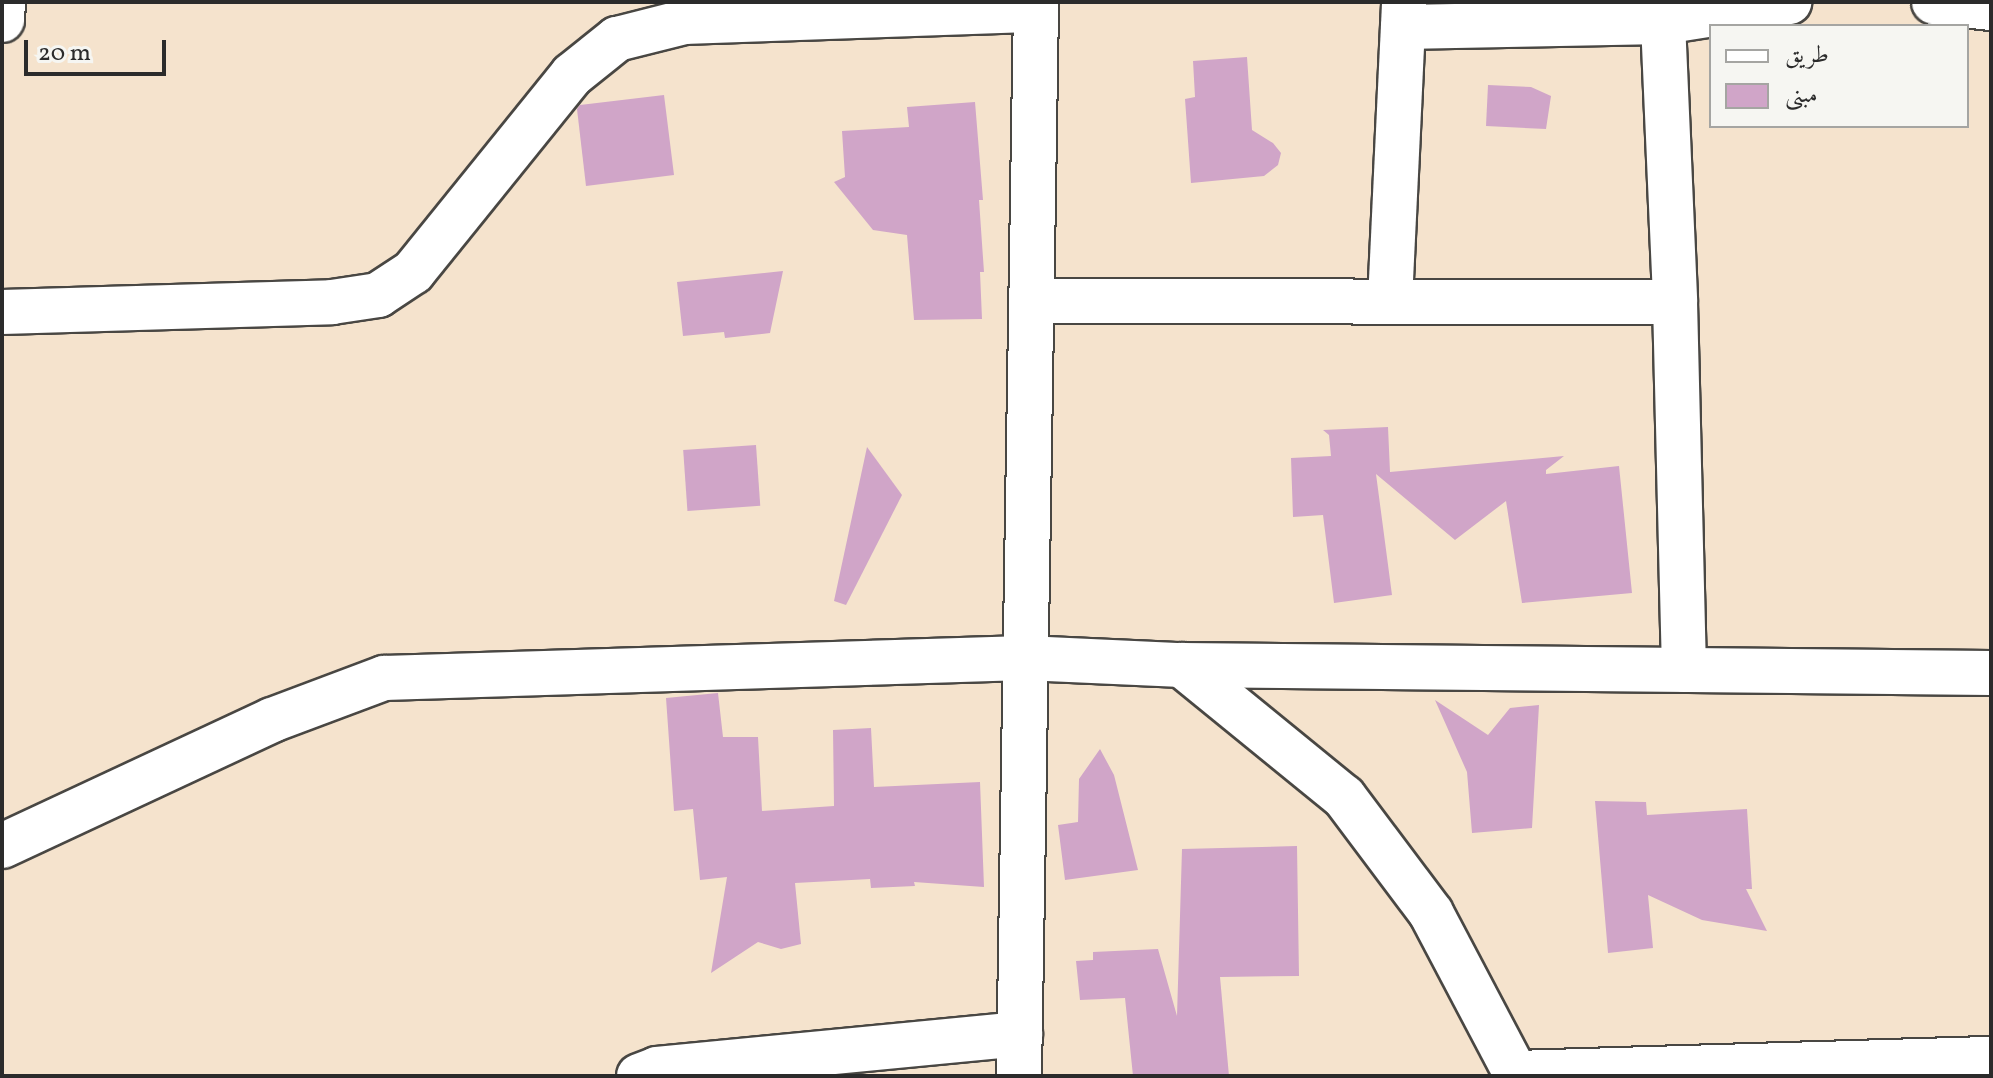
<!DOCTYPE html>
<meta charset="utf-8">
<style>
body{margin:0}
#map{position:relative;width:1993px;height:1078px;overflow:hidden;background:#f5e3cd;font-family:Vollkorn,Amiri,serif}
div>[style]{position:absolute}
.building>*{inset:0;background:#d0a5c8;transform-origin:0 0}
.roads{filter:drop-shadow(2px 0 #494743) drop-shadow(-2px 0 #494743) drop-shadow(0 2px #494743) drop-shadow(0 -2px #494743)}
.minor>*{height:44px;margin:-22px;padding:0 22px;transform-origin:22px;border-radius:22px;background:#fff}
span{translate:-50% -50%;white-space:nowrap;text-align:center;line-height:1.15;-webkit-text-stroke:8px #f6f6f2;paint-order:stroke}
.frame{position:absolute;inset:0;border:4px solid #2b2b2b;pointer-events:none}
.legend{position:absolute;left:1709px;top:24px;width:260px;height:104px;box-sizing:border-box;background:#f6f6f2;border:2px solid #a5a5a2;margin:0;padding:10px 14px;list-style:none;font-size:24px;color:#2b2b2b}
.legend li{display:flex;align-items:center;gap:16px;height:40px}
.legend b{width:40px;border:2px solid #a5a5a2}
.scale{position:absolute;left:24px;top:40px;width:142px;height:36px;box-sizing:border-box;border:4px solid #2b2b2b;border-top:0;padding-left:10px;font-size:24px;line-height:28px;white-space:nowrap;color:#2b2b2b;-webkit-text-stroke:6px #f6f6f2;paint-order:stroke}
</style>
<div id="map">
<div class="building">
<div style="clip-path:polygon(1247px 57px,1252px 130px,1273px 143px,1281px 153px,1278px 165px,1264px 176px,1191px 183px,1185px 99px,1195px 97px,1193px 61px)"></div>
<div style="clip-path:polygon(1488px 85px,1531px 87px,1551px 96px,1546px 129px,1486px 126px)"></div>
<div style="clip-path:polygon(664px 95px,674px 175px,586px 186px,577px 109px,580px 105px)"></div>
<div style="clip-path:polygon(975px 102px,983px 200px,979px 200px,984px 272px,980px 272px,982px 319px,914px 320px,907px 235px,873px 230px,834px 182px,845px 177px,842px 131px,909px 127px,907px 107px)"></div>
<div style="clip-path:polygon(783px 271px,770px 333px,725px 338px,724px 332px,683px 336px,677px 282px)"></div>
<div style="clip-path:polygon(1388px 427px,1390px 472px,1564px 456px,1546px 470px,1546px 474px,1619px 466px,1632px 593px,1522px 603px,1506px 501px,1455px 540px,1376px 474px,1392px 595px,1334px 603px,1323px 515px,1293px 517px,1291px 458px,1331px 456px,1329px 435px,1323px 430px)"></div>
<div style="left:756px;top:445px;width:61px;height:73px;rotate:86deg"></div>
<div style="clip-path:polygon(867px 447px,902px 495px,846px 605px,834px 601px)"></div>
<div style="clip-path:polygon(718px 693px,723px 737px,758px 737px,762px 811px,834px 806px,833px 730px,871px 728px,874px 787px,980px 782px,984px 887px,914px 882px,915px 886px,871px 888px,870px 879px,795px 883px,801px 944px,781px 949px,758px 942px,711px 973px,727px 877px,700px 880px,693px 809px,674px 811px,666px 698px)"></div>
<div style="clip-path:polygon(1435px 700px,1488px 735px,1510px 708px,1539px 705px,1532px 828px,1472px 833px,1467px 772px)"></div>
<div style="clip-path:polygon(1100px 749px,1114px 775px,1138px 870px,1065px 880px,1058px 825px,1078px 822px,1079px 779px)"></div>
<div style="clip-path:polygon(1595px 801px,1646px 802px,1647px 815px,1747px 809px,1752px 889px,1746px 889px,1767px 931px,1702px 920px,1648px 895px,1653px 948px,1608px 953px)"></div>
<div style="clip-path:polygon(1297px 846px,1299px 976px,1220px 977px,1229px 1076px,1133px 1076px,1125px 998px,1080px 1000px,1076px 961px,1093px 960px,1093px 952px,1158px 949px,1177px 1016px,1182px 849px)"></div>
</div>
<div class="roads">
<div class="minor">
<div style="left:1934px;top:2px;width:57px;rotate:6deg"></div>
<div style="left:2px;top:20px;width:18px;rotate:-87deg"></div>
<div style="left:1663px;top:22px;width:280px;rotate:87.5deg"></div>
<div style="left:1675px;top:302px;width:368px;rotate:88.6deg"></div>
<div style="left:1403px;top:27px;width:260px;rotate:-1.1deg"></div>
<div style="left:1663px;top:22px;width:128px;rotate:-9deg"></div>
<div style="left:1031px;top:301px;width:644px;rotate:0.09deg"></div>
<div style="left:1390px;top:301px;width:299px;rotate:-87.3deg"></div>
<div style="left:2px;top:312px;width:330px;rotate:-1.7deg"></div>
<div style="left:332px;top:302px;width:47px;rotate:-8.7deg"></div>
<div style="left:378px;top:295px;width:42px;rotate:-33.3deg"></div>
<div style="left:413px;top:272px;width:253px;rotate:-51.1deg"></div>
<div style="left:572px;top:75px;width:58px;rotate:-38.7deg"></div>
<div style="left:617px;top:39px;width:69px;rotate:-14.2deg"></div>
<div style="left:684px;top:22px;width:352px;rotate:-2deg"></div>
<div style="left:1182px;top:665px;width:209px;rotate:39.2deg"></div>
<div style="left:1344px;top:797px;width:145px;rotate:53.1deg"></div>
<div style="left:1431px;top:913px;width:184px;rotate:62.2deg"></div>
<div style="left:2px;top:846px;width:298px;rotate:-25deg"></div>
<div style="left:272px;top:720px;width:120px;rotate:-20.6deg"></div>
<div style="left:384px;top:678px;width:641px;rotate:-1.79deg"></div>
<div style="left:1025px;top:658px;width:157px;rotate:2.6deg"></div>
<div style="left:1182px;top:665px;width:809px;rotate:0.57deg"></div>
<div style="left:1516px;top:1073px;width:475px;rotate:-1.7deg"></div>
<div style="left:639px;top:1076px;width:19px;rotate:-21deg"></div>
<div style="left:657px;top:1069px;width:365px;rotate:-5.5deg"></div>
<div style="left:1019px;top:1076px;width:1074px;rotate:-89.09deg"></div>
</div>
</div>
<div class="frame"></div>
<ul class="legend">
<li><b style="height:10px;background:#fff"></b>طريق</li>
<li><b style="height:22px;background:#d0a5c8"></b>مبنى</li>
</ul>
<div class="scale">20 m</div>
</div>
